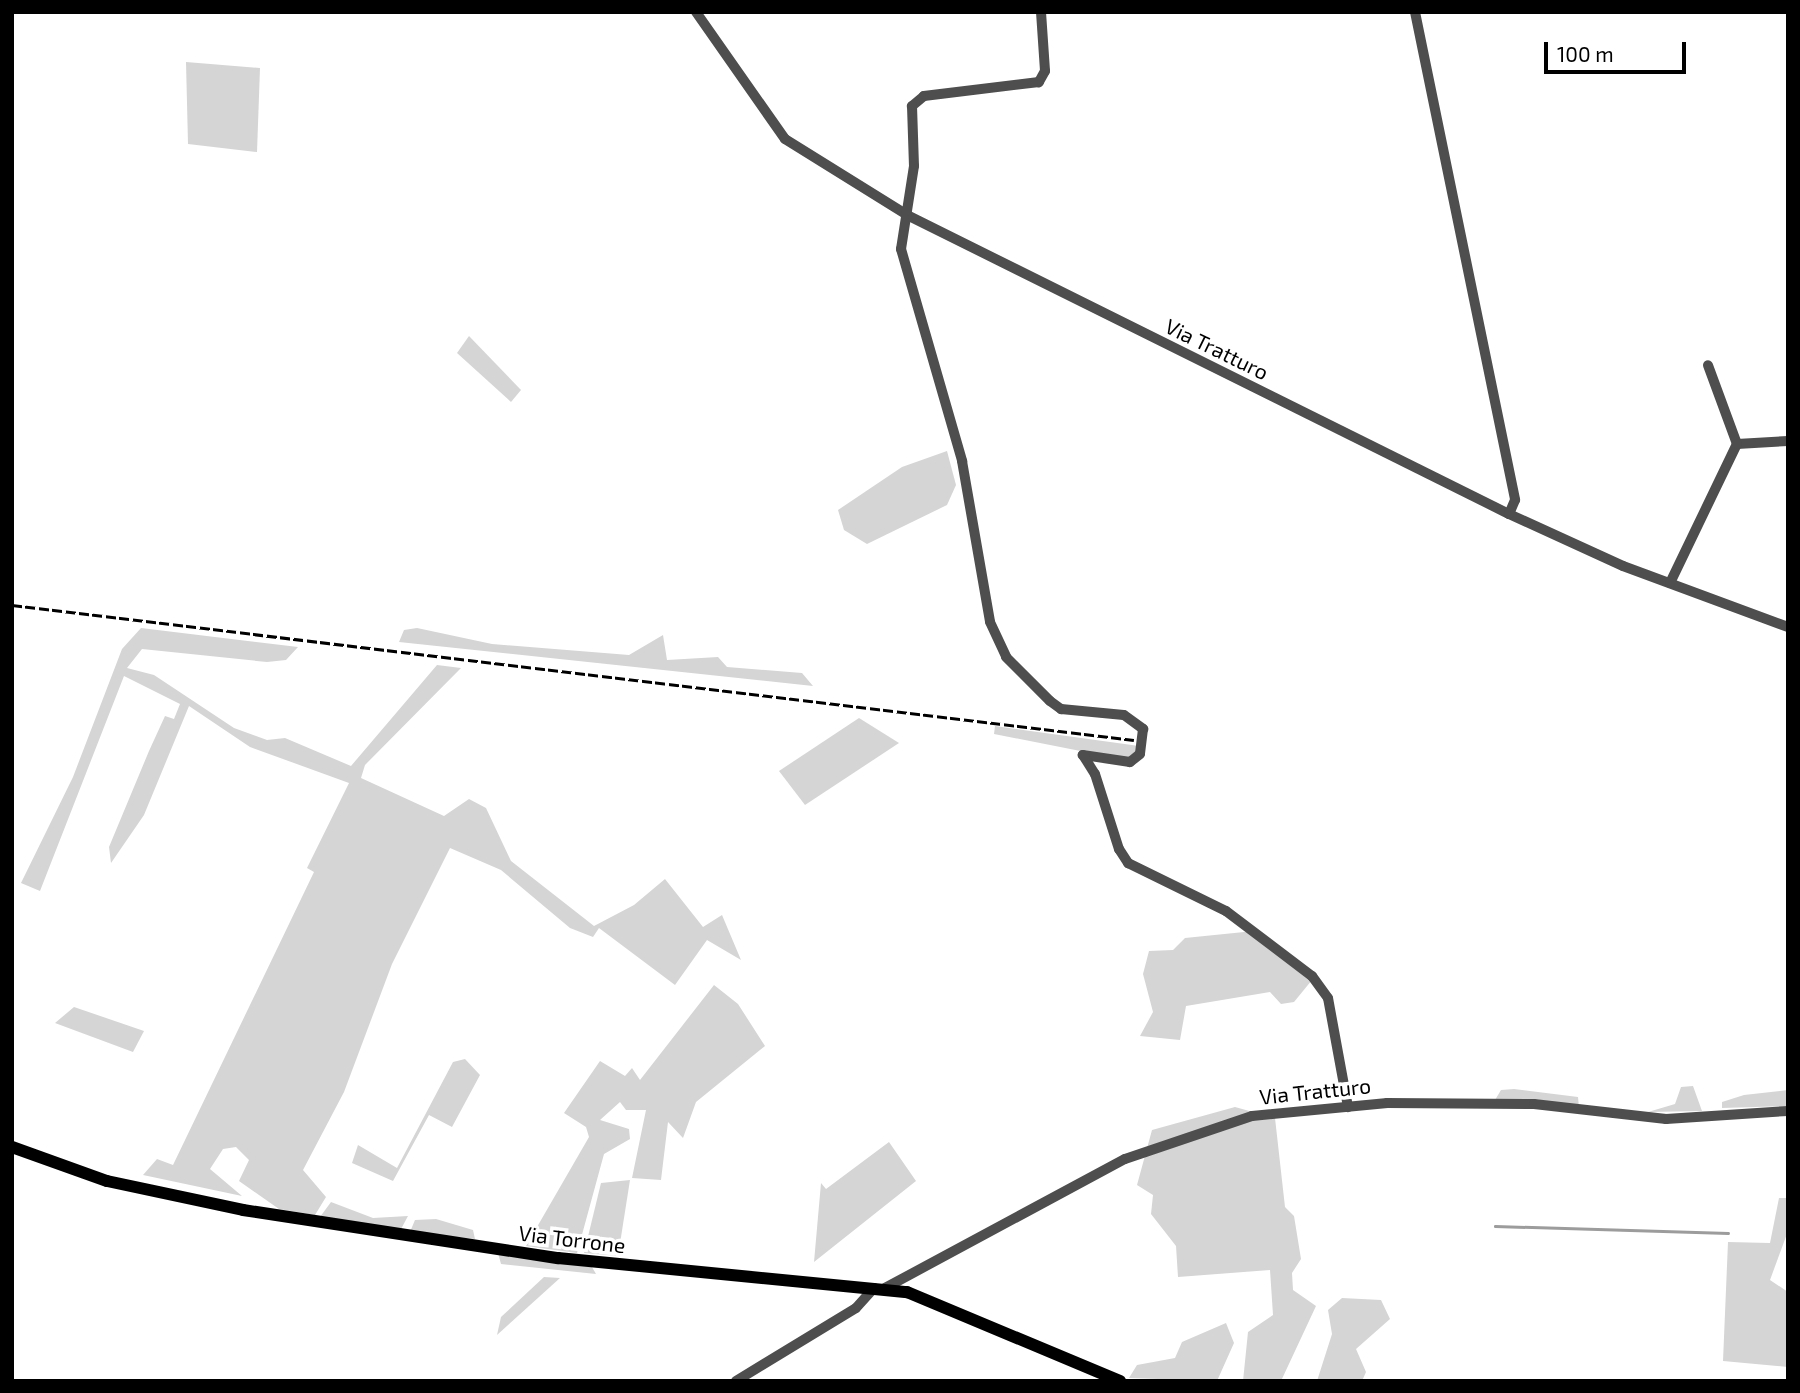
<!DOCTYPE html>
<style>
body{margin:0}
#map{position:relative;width:1800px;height:1393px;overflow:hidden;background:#fff;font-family:"Exo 2",sans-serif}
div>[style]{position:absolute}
.green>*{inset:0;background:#d5d5d5}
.stream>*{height:2.5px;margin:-1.25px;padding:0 1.25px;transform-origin:1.25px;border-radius:1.25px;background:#9c9c9c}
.minor>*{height:10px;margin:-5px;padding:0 5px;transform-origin:5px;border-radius:5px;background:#4e4e4e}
.major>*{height:12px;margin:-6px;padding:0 6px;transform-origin:6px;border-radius:6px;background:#000}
.rail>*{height:2.5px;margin-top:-1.25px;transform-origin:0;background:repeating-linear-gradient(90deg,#000 0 10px,transparent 0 13.5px)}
span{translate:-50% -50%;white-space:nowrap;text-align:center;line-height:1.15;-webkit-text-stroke:7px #fff;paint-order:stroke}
.street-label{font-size:21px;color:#000}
.frame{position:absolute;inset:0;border:14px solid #000;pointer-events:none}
.scale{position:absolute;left:1544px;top:42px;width:142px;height:32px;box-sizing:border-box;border:4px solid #000;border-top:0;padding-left:9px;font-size:21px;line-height:24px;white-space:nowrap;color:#000;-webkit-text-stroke:5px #fff;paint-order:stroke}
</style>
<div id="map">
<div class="green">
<div style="clip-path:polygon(186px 62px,260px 68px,257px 152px,188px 144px)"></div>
<div style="clip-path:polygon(469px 336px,521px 390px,511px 402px,457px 353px)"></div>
<div style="clip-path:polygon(947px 451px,956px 485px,947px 505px,867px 544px,844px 530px,838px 510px,902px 467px)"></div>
<div style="clip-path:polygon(141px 628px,298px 647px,286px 660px,267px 662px,142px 649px,127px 668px,154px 675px,234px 728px,267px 740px,285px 738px,351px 766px,437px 665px,461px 668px,365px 765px,361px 778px,444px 816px,469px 799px,486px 808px,511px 861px,594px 926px,634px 905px,665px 879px,703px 927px,722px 915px,741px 960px,707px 940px,675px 985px,599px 928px,593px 937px,570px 928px,501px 870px,450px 848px,392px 964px,344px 1092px,303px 1170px,326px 1197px,315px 1215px,279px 1209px,239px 1181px,249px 1160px,236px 1147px,223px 1149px,210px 1169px,242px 1196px,143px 1175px,157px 1159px,173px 1165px,314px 872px,307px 868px,349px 783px,250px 747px,189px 706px,144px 815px,111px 863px,109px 847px,149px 751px,165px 716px,174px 719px,180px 704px,124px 676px,40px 891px,21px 883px,73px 777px,122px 649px)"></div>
<div style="clip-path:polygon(417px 628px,492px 644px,629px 655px,663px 635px,667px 660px,718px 657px,727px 667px,802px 673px,813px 686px,399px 642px,404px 630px)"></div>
<div style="clip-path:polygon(859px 718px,899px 743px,805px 805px,779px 771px)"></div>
<div style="clip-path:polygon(995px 726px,1139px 746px,1131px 761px,994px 734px)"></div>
<div style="clip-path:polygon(1254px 931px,1312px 980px,1294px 1002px,1281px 1004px,1270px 992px,1186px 1006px,1180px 1040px,1140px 1036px,1153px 1012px,1143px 974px,1149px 951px,1173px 950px,1185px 938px)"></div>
<div style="clip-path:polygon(714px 985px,738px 1004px,765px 1046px,696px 1102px,683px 1138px,668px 1122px,661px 1180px,632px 1178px,646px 1110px,626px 1110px,620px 1102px,600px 1120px,629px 1129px,630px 1139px,604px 1154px,577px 1253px,526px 1246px,589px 1137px,586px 1127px,564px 1113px,600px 1061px,625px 1076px,632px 1068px,640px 1080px)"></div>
<div style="clip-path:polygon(74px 1007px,144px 1031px,133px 1052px,55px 1023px)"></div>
<div style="clip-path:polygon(465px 1059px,480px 1075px,452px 1127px,429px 1115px,393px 1181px,352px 1163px,358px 1145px,397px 1168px,453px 1062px)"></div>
<div style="clip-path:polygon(1693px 1086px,1702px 1111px,1648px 1112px,1675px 1104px,1681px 1087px)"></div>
<div style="clip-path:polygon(1514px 1089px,1578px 1097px,1579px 1107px,1495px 1100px,1501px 1090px)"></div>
<div style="clip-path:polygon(1788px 1090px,1788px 1106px,1722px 1108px,1722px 1102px,1744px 1095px)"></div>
<div style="clip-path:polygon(1235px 1107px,1275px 1118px,1285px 1207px,1294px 1216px,1301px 1259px,1292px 1273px,1293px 1290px,1316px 1306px,1281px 1381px,1243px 1381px,1248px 1332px,1273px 1315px,1270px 1270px,1178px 1277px,1176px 1246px,1151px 1214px,1153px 1195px,1137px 1185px,1152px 1130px)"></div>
<div style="clip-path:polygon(889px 1142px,916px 1181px,814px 1262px,821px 1183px,826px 1189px)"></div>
<div style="clip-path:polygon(630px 1180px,618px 1256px,584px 1253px,601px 1183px)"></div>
<div style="clip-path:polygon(1779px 1198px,1788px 1198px,1788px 1231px,1770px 1280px,1788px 1292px,1788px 1367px,1723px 1361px,1728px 1242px,1770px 1243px)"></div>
<div style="clip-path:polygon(331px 1202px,373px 1218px,408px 1216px,400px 1231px,320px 1217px)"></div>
<div style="clip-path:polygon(436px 1219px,473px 1230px,475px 1239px,410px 1232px,415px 1220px)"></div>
<div style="clip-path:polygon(498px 1253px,592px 1267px,596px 1274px,501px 1264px)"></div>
<div style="clip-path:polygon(544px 1277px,560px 1278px,497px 1335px,501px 1317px)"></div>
<div style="clip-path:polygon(1342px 1298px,1381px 1300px,1390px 1319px,1356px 1349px,1366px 1372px,1362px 1381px,1317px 1381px,1332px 1334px,1328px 1310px)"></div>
<div style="clip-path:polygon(1226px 1323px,1234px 1343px,1217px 1381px,1129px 1378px,1137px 1365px,1175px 1358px,1182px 1342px)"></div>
</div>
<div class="stream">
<div style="left:1495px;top:1226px;width:233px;rotate:1.7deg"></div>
</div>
<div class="minor">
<div style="left:696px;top:12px;width:155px;rotate:55deg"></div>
<div style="left:785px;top:139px;width:144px;rotate:31.9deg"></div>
<div style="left:907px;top:215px;width:672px;rotate:26.41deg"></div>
<div style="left:1509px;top:514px;width:125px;rotate:24.5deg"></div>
<div style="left:1623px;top:566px;width:176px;rotate:20.3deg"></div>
<div style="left:1041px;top:12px;width:59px;rotate:86.1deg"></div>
<div style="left:1045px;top:71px;width:13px;rotate:119deg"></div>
<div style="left:1039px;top:82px;width:116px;rotate:173.1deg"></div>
<div style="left:924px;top:96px;width:16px;rotate:140deg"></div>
<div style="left:912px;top:106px;width:60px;rotate:88.1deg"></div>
<div style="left:914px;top:166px;width:84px;rotate:98.9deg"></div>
<div style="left:901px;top:249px;width:221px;rotate:73.9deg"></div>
<div style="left:962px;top:461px;width:163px;rotate:80.1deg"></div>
<div style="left:990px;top:622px;width:38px;rotate:65deg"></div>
<div style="left:1006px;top:657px;width:62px;rotate:45deg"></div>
<div style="left:1050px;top:701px;width:14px;rotate:36deg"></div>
<div style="left:1061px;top:709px;width:63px;rotate:5.4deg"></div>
<div style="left:1124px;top:715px;width:24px;rotate:36deg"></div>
<div style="left:1143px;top:729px;width:25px;rotate:97deg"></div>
<div style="left:1140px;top:754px;width:13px;rotate:141deg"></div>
<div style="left:1130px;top:762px;width:48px;rotate:-171.5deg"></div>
<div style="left:1083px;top:755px;width:22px;rotate:58deg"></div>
<div style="left:1095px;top:774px;width:79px;rotate:72.3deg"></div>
<div style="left:1119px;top:849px;width:17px;rotate:57deg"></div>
<div style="left:1128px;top:863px;width:109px;rotate:26.1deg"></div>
<div style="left:1226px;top:911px;width:108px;rotate:37.1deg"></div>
<div style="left:1312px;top:976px;width:27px;rotate:54deg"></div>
<div style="left:1328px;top:998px;width:111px;rotate:79.6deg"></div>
<div style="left:1415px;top:12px;width:498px;rotate:78.4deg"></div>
<div style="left:1515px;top:500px;width:15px;rotate:113deg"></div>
<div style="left:1737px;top:444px;width:51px;rotate:-3.4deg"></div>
<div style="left:1670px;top:583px;width:154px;rotate:-64.3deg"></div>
<div style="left:1737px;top:444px;width:84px;rotate:-110.2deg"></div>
<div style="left:885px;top:1288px;width:272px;rotate:-28.3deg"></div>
<div style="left:1125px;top:1159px;width:134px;rotate:-18.7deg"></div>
<div style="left:1252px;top:1116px;width:136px;rotate:-5.5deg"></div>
<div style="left:1387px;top:1103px;width:147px;rotate:0.4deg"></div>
<div style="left:1534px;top:1104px;width:133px;rotate:6.5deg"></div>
<div style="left:1666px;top:1119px;width:122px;rotate:-3.8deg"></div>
<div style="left:736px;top:1381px;width:140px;rotate:-31.3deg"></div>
<div style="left:856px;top:1308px;width:27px;rotate:-48deg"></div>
</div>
<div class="major">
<div style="left:12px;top:1147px;width:101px;rotate:19.7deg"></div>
<div style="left:107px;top:1181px;width:139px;rotate:12deg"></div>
<div style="left:243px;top:1210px;width:319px;rotate:8.7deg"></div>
<div style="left:558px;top:1258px;width:351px;rotate:5.6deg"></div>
<div style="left:907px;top:1292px;width:231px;rotate:22.7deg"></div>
</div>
<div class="rail">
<div style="left:12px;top:605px;width:1130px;rotate:6.86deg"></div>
</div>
<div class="street-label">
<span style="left:1217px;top:349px;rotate:26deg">Via Tratturo</span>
<span style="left:1315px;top:1091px;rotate:-6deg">Via Tratturo</span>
<span style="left:572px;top:1239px;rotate:7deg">Via Torrone</span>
</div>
<div class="frame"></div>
<div class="scale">100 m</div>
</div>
